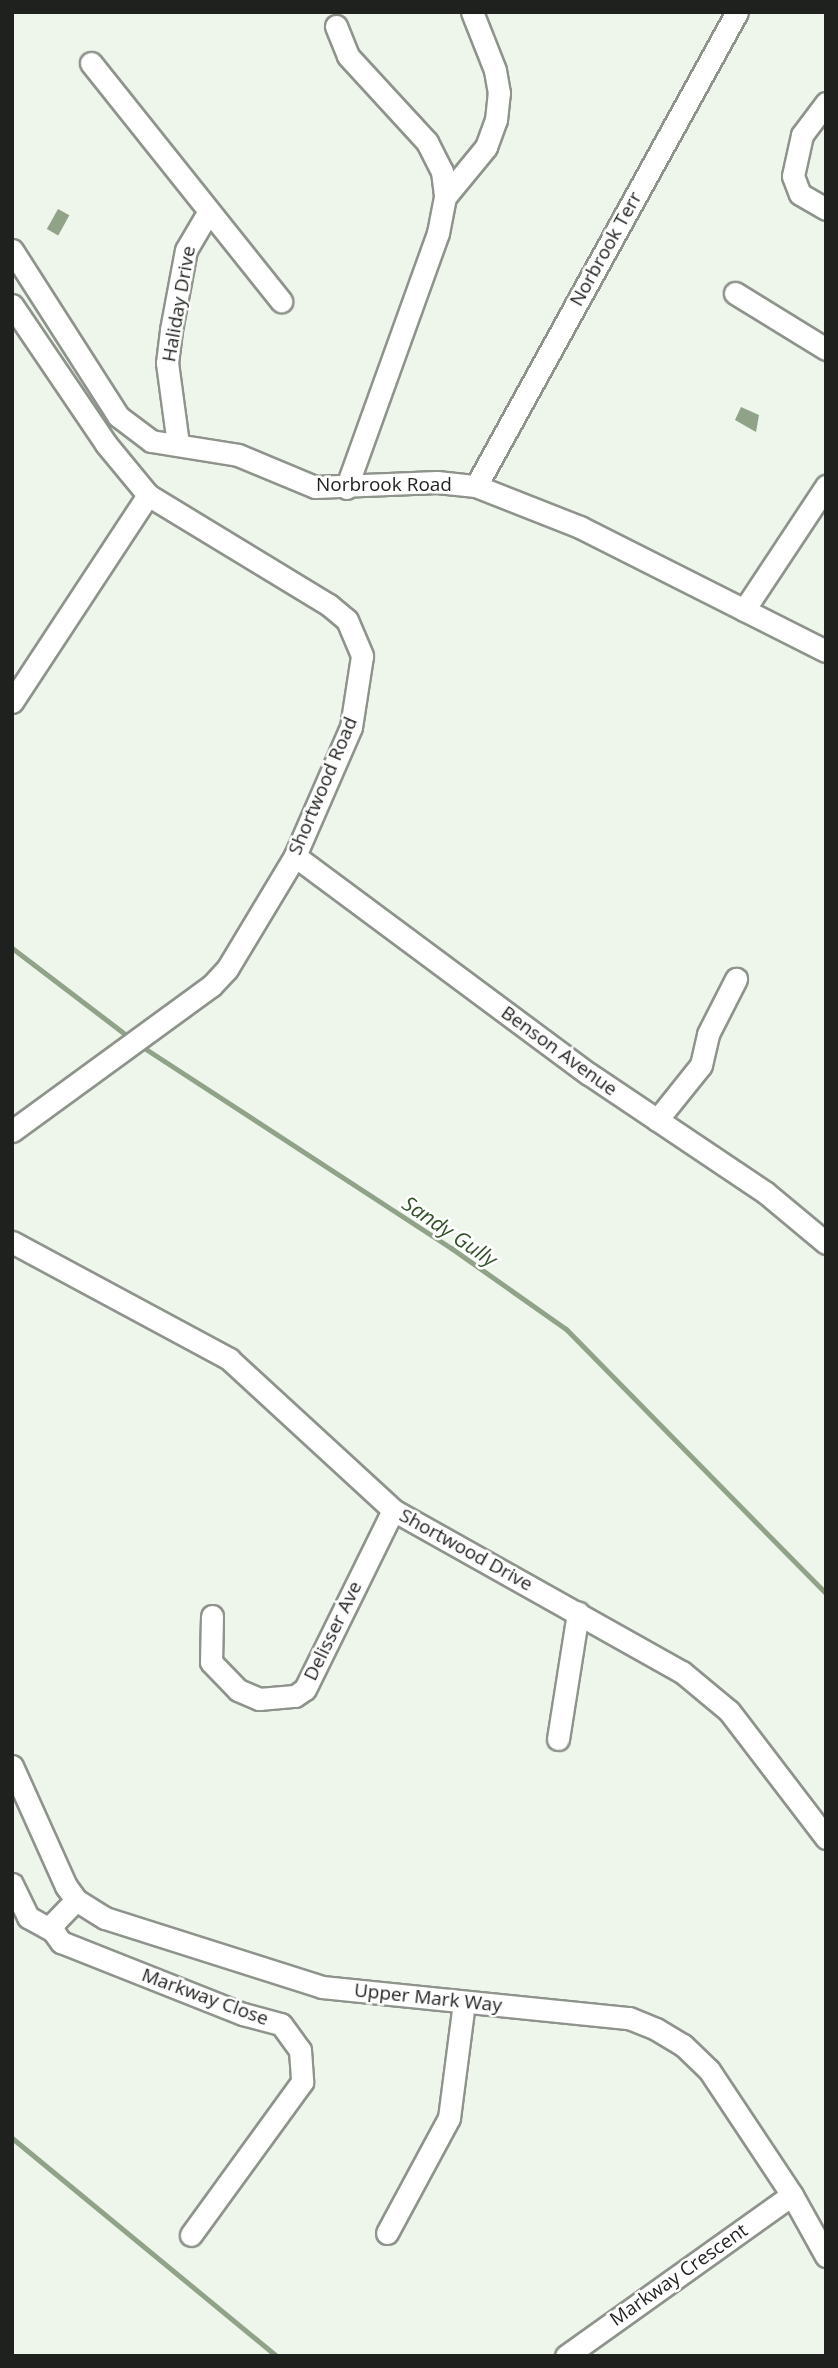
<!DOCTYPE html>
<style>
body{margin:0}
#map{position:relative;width:838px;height:2368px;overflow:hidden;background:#eef5eb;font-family:"Open Sans",sans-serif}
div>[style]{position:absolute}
.water>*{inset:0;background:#90a389;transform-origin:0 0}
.stream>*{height:5px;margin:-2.5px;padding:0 2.5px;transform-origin:2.5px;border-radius:2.5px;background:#90a389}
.roads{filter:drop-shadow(2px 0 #8e948c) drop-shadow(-2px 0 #8e948c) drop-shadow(0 2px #8e948c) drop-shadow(0 -2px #8e948c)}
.minor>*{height:21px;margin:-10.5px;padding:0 10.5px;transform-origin:10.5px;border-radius:10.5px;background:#fff}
span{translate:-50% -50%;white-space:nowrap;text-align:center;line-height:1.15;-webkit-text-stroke:5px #fff;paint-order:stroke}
.street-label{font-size:19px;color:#1e211d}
.water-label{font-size:21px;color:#335129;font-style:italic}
.frame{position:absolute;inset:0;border:14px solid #1e211d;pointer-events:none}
</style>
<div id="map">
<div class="water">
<div style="left:58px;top:209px;width:13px;height:23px;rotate:29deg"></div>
<div style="clip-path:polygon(741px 407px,759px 415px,756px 432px,735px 420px)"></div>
</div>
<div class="stream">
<div style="left:12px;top:948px;width:148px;rotate:37.3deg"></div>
<div style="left:138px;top:1044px;width:374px;rotate:33.1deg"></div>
<div style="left:451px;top:1248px;width:141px;rotate:35.2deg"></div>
<div style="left:566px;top:1329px;width:371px;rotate:45.5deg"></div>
<div style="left:12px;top:2138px;width:342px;rotate:39.5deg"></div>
</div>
<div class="roads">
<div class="minor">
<div style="left:336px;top:26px;width:32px;rotate:68deg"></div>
<div style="left:348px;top:56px;width:117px;rotate:47.4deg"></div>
<div style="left:427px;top:142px;width:33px;rotate:63deg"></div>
<div style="left:442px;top:171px;width:26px;rotate:83deg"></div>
<div style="left:445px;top:197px;width:37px;rotate:101deg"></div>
<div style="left:438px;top:233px;width:271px;rotate:109.8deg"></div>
<div style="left:91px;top:63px;width:305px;rotate:51.4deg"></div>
<div style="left:826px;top:103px;width:40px;rotate:127deg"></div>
<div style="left:802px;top:135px;width:42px;rotate:102.4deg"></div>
<div style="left:793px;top:176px;width:19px;rotate:69deg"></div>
<div style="left:800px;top:194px;width:30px;rotate:30deg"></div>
<div style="left:445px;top:197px;width:65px;rotate:-50.6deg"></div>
<div style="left:486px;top:147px;width:29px;rotate:-70deg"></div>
<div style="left:496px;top:120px;width:27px;rotate:-84deg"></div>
<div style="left:499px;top:93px;width:23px;rotate:-100deg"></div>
<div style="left:495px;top:70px;width:62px;rotate:-111.6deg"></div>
<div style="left:12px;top:250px;width:197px;rotate:57.4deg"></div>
<div style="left:118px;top:416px;width:41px;rotate:37.1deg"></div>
<div style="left:151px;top:441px;width:88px;rotate:9.1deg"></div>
<div style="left:238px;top:455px;width:83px;rotate:22.6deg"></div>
<div style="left:315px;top:487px;width:122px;rotate:-2.3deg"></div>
<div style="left:437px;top:482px;width:39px;rotate:6deg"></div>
<div style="left:476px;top:486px;width:112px;rotate:21.5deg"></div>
<div style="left:580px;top:527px;width:275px;rotate:26.8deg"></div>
<div style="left:735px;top:293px;width:107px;rotate:31.6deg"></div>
<div style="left:12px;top:305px;width:168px;rotate:55.9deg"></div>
<div style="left:106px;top:444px;width:66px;rotate:50.5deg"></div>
<div style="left:148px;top:495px;width:212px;rotate:31.3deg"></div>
<div style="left:329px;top:605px;width:23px;rotate:40deg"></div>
<div style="left:347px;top:620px;width:39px;rotate:67deg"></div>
<div style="left:362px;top:656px;width:72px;rotate:98.8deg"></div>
<div style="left:351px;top:727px;width:141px;rotate:113.5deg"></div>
<div style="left:295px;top:856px;width:132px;rotate:121deg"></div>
<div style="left:227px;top:969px;width:23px;rotate:133deg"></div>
<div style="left:211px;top:986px;width:246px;rotate:143.9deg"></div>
<div style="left:178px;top:444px;width:82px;rotate:-97.7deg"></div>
<div style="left:167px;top:363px;width:33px;rotate:-83deg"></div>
<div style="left:171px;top:330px;width:81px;rotate:-79.4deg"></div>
<div style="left:186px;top:250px;width:45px;rotate:-59.5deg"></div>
<div style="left:476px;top:486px;width:541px;rotate:-61.16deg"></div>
<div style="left:744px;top:610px;width:149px;rotate:-56.5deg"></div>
<div style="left:12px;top:702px;width:248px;rotate:-56.7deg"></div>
<div style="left:295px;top:856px;width:366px;rotate:36.6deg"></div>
<div style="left:589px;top:1074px;width:213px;rotate:33.9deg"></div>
<div style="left:766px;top:1193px;width:78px;rotate:39.8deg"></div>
<div style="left:657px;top:1120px;width:70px;rotate:-51.3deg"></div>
<div style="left:701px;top:1065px;width:32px;rotate:-77deg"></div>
<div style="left:708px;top:1034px;width:62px;rotate:-63deg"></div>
<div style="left:12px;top:1242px;width:247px;rotate:28.3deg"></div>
<div style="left:229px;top:1359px;width:223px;rotate:42.6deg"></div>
<div style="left:393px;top:1510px;width:331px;rotate:29.3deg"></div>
<div style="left:682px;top:1672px;width:61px;rotate:39.7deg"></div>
<div style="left:729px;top:1711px;width:160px;rotate:52.6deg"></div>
<div style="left:212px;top:1616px;width:46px;rotate:91.2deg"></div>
<div style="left:211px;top:1662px;width:39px;rotate:46deg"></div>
<div style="left:238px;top:1690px;width:23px;rotate:23deg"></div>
<div style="left:259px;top:1699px;width:36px;rotate:-5deg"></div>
<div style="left:295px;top:1696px;width:12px;rotate:-35deg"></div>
<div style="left:305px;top:1689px;width:199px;rotate:-63.8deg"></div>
<div style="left:558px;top:1739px;width:128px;rotate:-81deg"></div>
<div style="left:12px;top:1766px;width:132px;rotate:65.8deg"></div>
<div style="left:66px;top:1886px;width:17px;rotate:54deg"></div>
<div style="left:76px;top:1900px;width:34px;rotate:32deg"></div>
<div style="left:105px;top:1918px;width:228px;rotate:17.6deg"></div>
<div style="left:322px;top:1987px;width:309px;rotate:5.8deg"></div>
<div style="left:629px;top:2018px;width:29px;rotate:22deg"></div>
<div style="left:656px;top:2029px;width:31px;rotate:31deg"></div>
<div style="left:683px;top:2045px;width:36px;rotate:44deg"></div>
<div style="left:709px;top:2070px;width:150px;rotate:56.4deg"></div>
<div style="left:792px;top:2195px;width:70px;rotate:60.9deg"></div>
<div style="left:12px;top:1884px;width:37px;rotate:64deg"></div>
<div style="left:28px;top:1917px;width:29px;rotate:29deg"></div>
<div style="left:76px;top:1900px;width:32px;rotate:134deg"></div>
<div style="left:54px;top:1923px;width:8px;rotate:97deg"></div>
<div style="left:53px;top:1931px;width:14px;rotate:54deg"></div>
<div style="left:61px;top:1942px;width:196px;rotate:21.6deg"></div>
<div style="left:243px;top:2014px;width:39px;rotate:15deg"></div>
<div style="left:281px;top:2024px;width:32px;rotate:54deg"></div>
<div style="left:300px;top:2050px;width:32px;rotate:86deg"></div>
<div style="left:302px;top:2082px;width:189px;rotate:126deg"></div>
<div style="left:387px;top:2233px;width:131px;rotate:-61.7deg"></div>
<div style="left:449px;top:2118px;width:117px;rotate:-82.6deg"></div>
<div style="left:566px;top:2356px;width:277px;rotate:-35.5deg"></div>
</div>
</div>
<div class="street-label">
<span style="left:606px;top:249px;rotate:-61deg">Norbrook Terr</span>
<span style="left:179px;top:304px;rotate:-80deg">Haliday Drive</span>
<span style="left:384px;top:485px">Norbrook Road</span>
<span style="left:323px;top:786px;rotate:-67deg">Shortwood Road</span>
<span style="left:559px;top:1051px;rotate:36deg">Benson Avenue</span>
<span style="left:466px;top:1550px;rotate:29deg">Shortwood Drive</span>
<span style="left:333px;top:1631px;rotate:-64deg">Delisser Ave</span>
<span style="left:205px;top:1997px;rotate:20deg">Markway Close</span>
<span style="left:428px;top:1998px;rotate:6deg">Upper Mark Way</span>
<span style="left:679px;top:2275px;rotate:-35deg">Markway Crescent</span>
</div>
<div class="water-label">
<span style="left:450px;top:1231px;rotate:34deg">Sandy Gully</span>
</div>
<div class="frame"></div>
</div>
